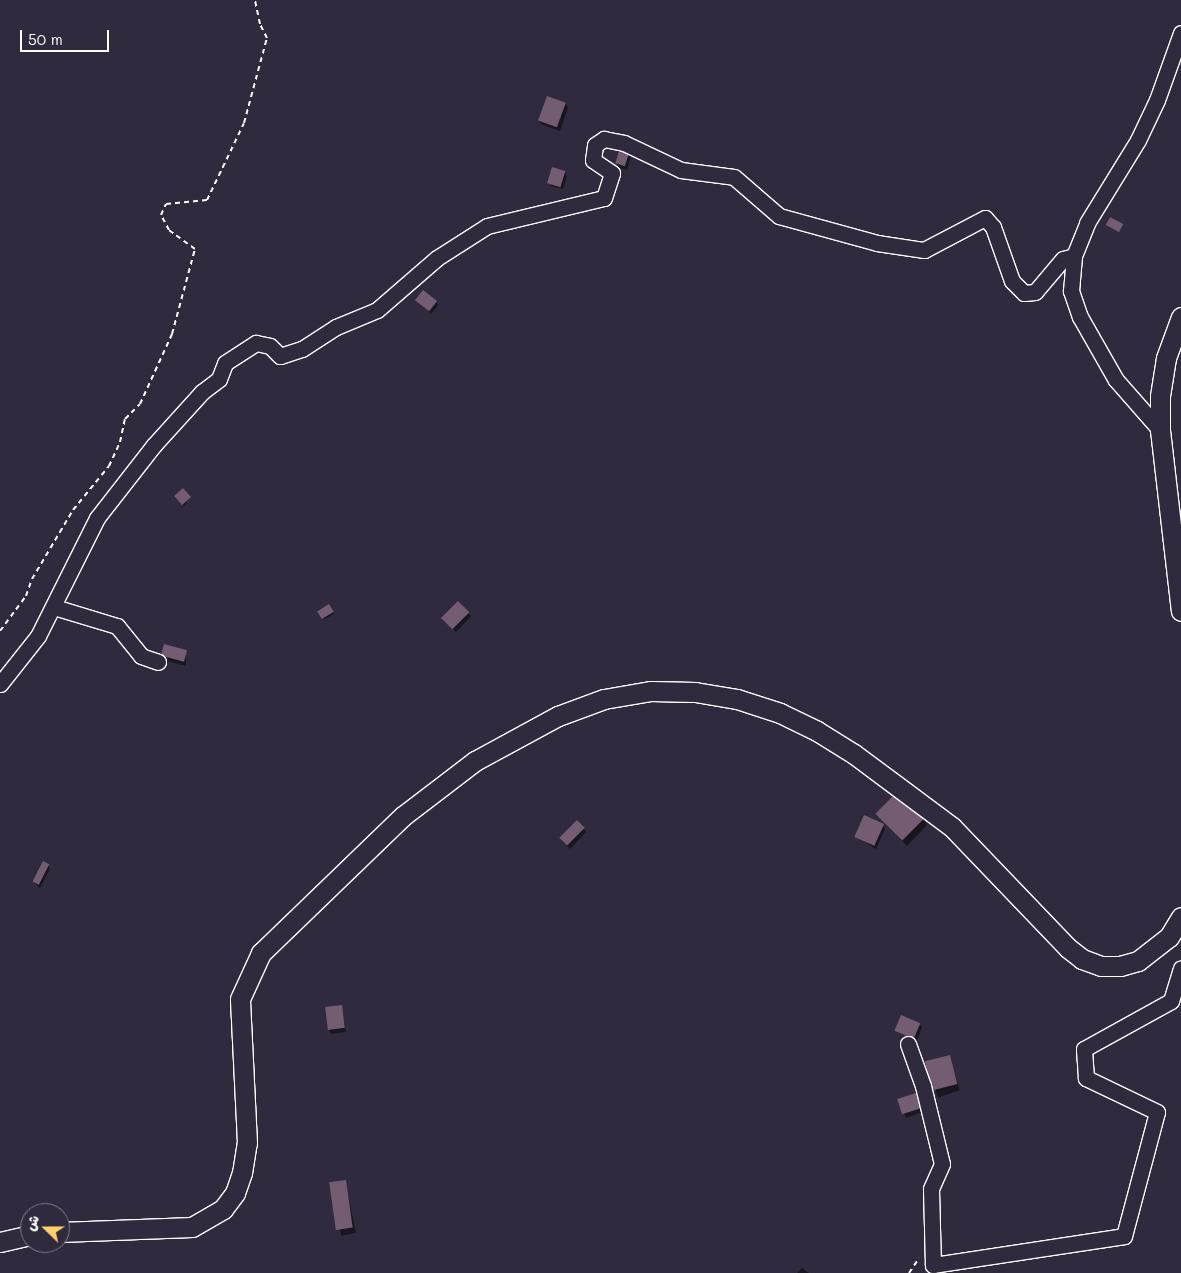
<!DOCTYPE html>
<meta charset="utf-8">
<style>
body{margin:0}
#map{position:relative;width:1181px;height:1273px;overflow:hidden;background:#2f2a3d;font-family:Mali,"Playpen Sans Arabic",sans-serif}
div>[style]{position:absolute}
.shadow>*{inset:0;background:#0007;transform-origin:0 0}
.building>*{inset:0;background:#745d73;transform-origin:0 0}
.path>*{height:2px;margin-top:-1px;transform-origin:0;background:repeating-linear-gradient(90deg,#fff 0 5px,transparent 0 9px)}
.roads{filter:drop-shadow(1px 0 #fff) drop-shadow(-1px 0 #fff) drop-shadow(0 1px #fff) drop-shadow(0 -1px #fff)}
.minor>*{height:15px;margin:-7.5px;padding:0 7.5px;transform-origin:7.5px;border-radius:7.5px;background:#2f2a3d}
.major>*{height:19px;margin:-9.5px;padding:0 9.5px;transform-origin:9.5px;border-radius:9.5px;background:#2f2a3d}
span{translate:-50% -50%;white-space:nowrap;text-align:center;line-height:1.15;-webkit-text-stroke:4px #2f2a3d;paint-order:stroke}
.north{position:absolute;left:20px;top:1203px;width:50px;height:50px;box-sizing:border-box;background:#2f2a3d;border:1px solid #827f8b;border-radius:50%;rotate:292deg;font-size:14px;font-weight:700;line-height:20px;text-align:center;color:#fff}
.north::after{content:'';display:block;margin:auto;width:18px;height:22px;background:#ffd166;clip-path:polygon(50% 0,100% 100%,50% 72%,0 100%)}
.scale{position:absolute;left:20px;top:30px;width:89px;height:22px;box-sizing:border-box;border:2px solid #fff;border-top:0;padding-left:6px;font-size:15px;line-height:18px;white-space:nowrap;color:#fff;-webkit-text-stroke:4px #2f2a3d;paint-order:stroke}
</style>
<div id="map">
<div class="shadow">
<div style="clip-path:polygon(566px 104px,568px 108px,560px 131px,541px 124px,539px 120px)"></div>
<div style="clip-path:polygon(629px 152px,631px 156px,627px 170px,618px 167px,616px 163px)"></div>
<div style="clip-path:polygon(564px 172px,567px 176px,563px 189px,551px 186px,549px 182px)"></div>
<div style="clip-path:polygon(417px 300px,436px 301px,438px 305px,431px 314px)"></div>
<div style="clip-path:polygon(190px 497px,184px 506px,176px 498px)"></div>
<div style="left:329px;top:606px;width:9px;height:11px;rotate:58deg"></div>
<div style="clip-path:polygon(468px 613px,471px 616px,456px 632px,446px 623px)"></div>
<div style="clip-path:polygon(186px 651px,186px 666px,164px 660px,162px 656px)"></div>
<div style="clip-path:polygon(877px 814px,924px 819px,927px 825px,907px 846px)"></div>
<div style="clip-path:polygon(883px 825px,885px 829px,876px 849px,855px 836px)"></div>
<div style="clip-path:polygon(584px 829px,586px 832px,570px 849px,564px 843px,561px 839px)"></div>
<div style="clip-path:polygon(48px 865px,50px 869px,40px 888px,33px 881px)"></div>
<div style="clip-path:polygon(341px 1006px,346px 1032px,331px 1034px,329px 1030px)"></div>
<div style="clip-path:polygon(919px 1024px,922px 1027px,917px 1041px,897px 1030px)"></div>
<div style="left:949px;top:1057px;width:35px;height:23px;rotate:72deg"></div>
<div style="left:918px;top:1093px;width:19px;height:20px;rotate:69deg"></div>
<div style="left:345px;top:1181px;width:53px;height:15px;rotate:78deg"></div>
<div style="clip-path:polygon(802px 1268px,809px 1273px,797px 1273px)"></div>
</div>
<div class="building">
<div style="left:547px;top:96px;width:20px;height:26px;rotate:20deg"></div>
<div style="left:620px;top:148px;width:10px;height:16px;rotate:17deg"></div>
<div style="left:552px;top:167px;width:14px;height:17px;rotate:17deg"></div>
<div style="left:1110px;top:217px;width:15px;height:9px;rotate:28deg"></div>
<div style="left:423px;top:290px;width:18px;height:13px;rotate:38deg"></div>
<div style="left:183px;top:488px;width:12px;height:12px;rotate:48deg"></div>
<div style="left:458px;top:601px;width:16px;height:24px;rotate:45deg"></div>
<div style="left:329px;top:604px;width:9px;height:14px;rotate:58deg"></div>
<div style="left:164px;top:644px;width:24px;height:12px;rotate:15deg"></div>
<div style="left:898px;top:791px;width:38px;height:32px;rotate:45deg"></div>
<div style="left:864px;top:815px;width:22px;height:24px;rotate:24deg"></div>
<div style="left:577px;top:820px;width:11px;height:25px;rotate:45deg"></div>
<div style="left:43px;top:861px;width:7px;height:23px;rotate:27deg"></div>
<div style="left:342px;top:1005px;width:23px;height:17px;rotate:83deg"></div>
<div style="left:901px;top:1015px;width:21px;height:17px;rotate:23deg"></div>
<div style="left:950px;top:1055px;width:30px;height:26px;rotate:76deg"></div>
<div style="left:919px;top:1092px;width:16px;height:23px;rotate:72deg"></div>
<div style="left:346px;top:1180px;width:48px;height:17px;rotate:82deg"></div>
</div>
<div class="path">
<div style="left:0;top:631px;width:44px;rotate:-53.4deg"></div>
<div style="left:26px;top:596px;width:18px;rotate:-71deg"></div>
<div style="left:32px;top:579px;width:80px;rotate:-59.3deg"></div>
<div style="left:73px;top:510px;width:57px;rotate:-50.7deg"></div>
<div style="left:109px;top:466px;width:26px;rotate:-65deg"></div>
<div style="left:120px;top:442px;width:24px;rotate:-78deg"></div>
<div style="left:125px;top:419px;width:21px;rotate:-45deg"></div>
<div style="left:140px;top:404px;width:77px;rotate:-65.4deg"></div>
<div style="left:172px;top:334px;width:88px;rotate:-74.9deg"></div>
<div style="left:195px;top:249px;width:32px;rotate:-144deg"></div>
<div style="left:169px;top:230px;width:17px;rotate:-118deg"></div>
<div style="left:161px;top:215px;width:12px;rotate:-66deg"></div>
<div style="left:166px;top:204px;width:41px;rotate:-5.6deg"></div>
<div style="left:207px;top:200px;width:85px;rotate:-64.3deg"></div>
<div style="left:244px;top:123px;width:88px;rotate:-74.9deg"></div>
<div style="left:267px;top:38px;width:16px;rotate:-117deg"></div>
<div style="left:260px;top:24px;width:25px;rotate:-102deg"></div>
<div style="left:909px;top:1273px;width:18px;rotate:-56deg"></div>
</div>
<div class="roads">
<div class="minor">
<div style="left:1160px;top:430px;width:67px;rotate:-131.3deg"></div>
<div style="left:1116px;top:380px;width:73px;rotate:-119.7deg"></div>
<div style="left:1080px;top:317px;width:28px;rotate:-109deg"></div>
<div style="left:1071px;top:291px;width:35px;rotate:-85deg"></div>
<div style="left:1074px;top:256px;width:35px;rotate:-68deg"></div>
<div style="left:1087px;top:223px;width:97px;rotate:-58.4deg"></div>
<div style="left:1138px;top:140px;width:44px;rotate:-64.6deg"></div>
<div style="left:1157px;top:100px;width:71px;rotate:-70.3deg"></div>
<div style="left:54px;top:607px;width:66px;rotate:16.8deg"></div>
<div style="left:117px;top:626px;width:38px;rotate:51deg"></div>
<div style="left:141px;top:656px;width:18px;rotate:19deg"></div>
<div style="left:0;top:684px;width:61px;rotate:-51.6deg"></div>
<div style="left:38px;top:636px;width:132px;rotate:-63.4deg"></div>
<div style="left:97px;top:518px;width:93px;rotate:-52deg"></div>
<div style="left:154px;top:445px;width:72px;rotate:-47.8deg"></div>
<div style="left:202px;top:392px;width:21px;rotate:-37deg"></div>
<div style="left:219px;top:379px;width:17px;rotate:-69deg"></div>
<div style="left:225px;top:363px;width:37px;rotate:-33deg"></div>
<div style="left:256px;top:343px;width:14px;rotate:12deg"></div>
<div style="left:270px;top:346px;width:14px;rotate:45deg"></div>
<div style="left:280px;top:356px;width:23px;rotate:-18deg"></div>
<div style="left:302px;top:349px;width:40px;rotate:-32.9deg"></div>
<div style="left:336px;top:327px;width:44px;rotate:-22.5deg"></div>
<div style="left:377px;top:310px;width:79px;rotate:-40.9deg"></div>
<div style="left:437px;top:258px;width:59px;rotate:-32.6deg"></div>
<div style="left:487px;top:226px;width:120px;rotate:-13.5deg"></div>
<div style="left:604px;top:198px;width:26px;rotate:-72deg"></div>
<div style="left:612px;top:173px;width:23px;rotate:-146deg"></div>
<div style="left:593px;top:160px;width:15px;rotate:-82deg"></div>
<div style="left:595px;top:145px;width:11px;rotate:-34deg"></div>
<div style="left:604px;top:139px;width:20px;rotate:11deg"></div>
<div style="left:624px;top:143px;width:63px;rotate:25.3deg"></div>
<div style="left:681px;top:170px;width:53px;rotate:7.5deg"></div>
<div style="left:734px;top:177px;width:60px;rotate:40.9deg"></div>
<div style="left:779px;top:216px;width:102px;rotate:15.4deg"></div>
<div style="left:877px;top:243px;width:48px;rotate:8.5deg"></div>
<div style="left:924px;top:250px;width:69px;rotate:-27.7deg"></div>
<div style="left:985px;top:218px;width:12px;rotate:48deg"></div>
<div style="left:993px;top:227px;width:57px;rotate:70.6deg"></div>
<div style="left:1012px;top:281px;width:17px;rotate:45deg"></div>
<div style="left:1024px;top:293px;width:11px;rotate:-5deg"></div>
<div style="left:1035px;top:292px;width:43px;rotate:-49.7deg"></div>
<div style="left:1063px;top:259px;width:11px;rotate:-15deg"></div>
<div style="left:908px;top:1044px;width:45px;rotate:70.3deg"></div>
<div style="left:923px;top:1086px;width:80px;rotate:76.3deg"></div>
<div style="left:942px;top:1164px;width:27px;rotate:114deg"></div>
<div style="left:931px;top:1189px;width:76px;rotate:88.5deg"></div>
<div style="left:933px;top:1265px;width:193px;rotate:-8.6deg"></div>
<div style="left:1124px;top:1236px;width:128px;rotate:-75.1deg"></div>
<div style="left:1157px;top:1112px;width:79px;rotate:-154.4deg"></div>
<div style="left:1086px;top:1078px;width:29px;rotate:-94deg"></div>
<div style="left:1084px;top:1049px;width:99px;rotate:-28.9deg"></div>
<div style="left:1171px;top:1001px;width:34px;rotate:-73deg"></div>
</div>
<div class="major">
<div style="left:1181px;top:317px;width:44px;rotate:110.1deg"></div>
<div style="left:1166px;top:358px;width:39px;rotate:99deg"></div>
<div style="left:1160px;top:397px;width:33px;rotate:90deg"></div>
<div style="left:1160px;top:430px;width:182px;rotate:83.4deg"></div>
<div style="left:60px;top:1232px;width:132px;rotate:-2.2deg"></div>
<div style="left:192px;top:1227px;width:36px;rotate:-30deg"></div>
<div style="left:223px;top:1209px;width:20px;rotate:-53deg"></div>
<div style="left:235px;top:1193px;width:21px;rotate:-71deg"></div>
<div style="left:242px;top:1173px;width:30px;rotate:-81deg"></div>
<div style="left:247px;top:1143px;width:144px;rotate:-92.8deg"></div>
<div style="left:240px;top:999px;width:51px;rotate:-65.5deg"></div>
<div style="left:261px;top:953px;width:197px;rotate:-44deg"></div>
<div style="left:403px;top:816px;width:91px;rotate:-37.4deg"></div>
<div style="left:475px;top:761px;width:94px;rotate:-28.5deg"></div>
<div style="left:558px;top:716px;width:49px;rotate:-20.3deg"></div>
<div style="left:604px;top:699px;width:48px;rotate:-9.7deg"></div>
<div style="left:651px;top:691px;width:44px;rotate:1.3deg"></div>
<div style="left:695px;top:692px;width:43px;rotate:9.5deg"></div>
<div style="left:737px;top:699px;width:45px;rotate:18deg"></div>
<div style="left:780px;top:713px;width:41px;rotate:25.9deg"></div>
<div style="left:817px;top:731px;width:44px;rotate:31.9deg"></div>
<div style="left:854px;top:754px;width:122px;rotate:36.7deg"></div>
<div style="left:952px;top:827px;width:168px;rotate:46.2deg"></div>
<div style="left:1068px;top:948px;width:18px;rotate:38deg"></div>
<div style="left:1082px;top:959px;width:20px;rotate:20deg"></div>
<div style="left:1101px;top:966px;width:19px"></div>
<div style="left:1120px;top:966px;width:19px;rotate:-16deg"></div>
<div style="left:1138px;top:961px;width:39px;rotate:-38deg"></div>
<div style="left:1169px;top:937px;width:23px;rotate:-59deg"></div>
<div style="left:0;top:1242px;width:31px;rotate:-13deg"></div>
</div>
</div>
<div class="north">ش</div>
<div class="scale">50 m</div>
</div>
